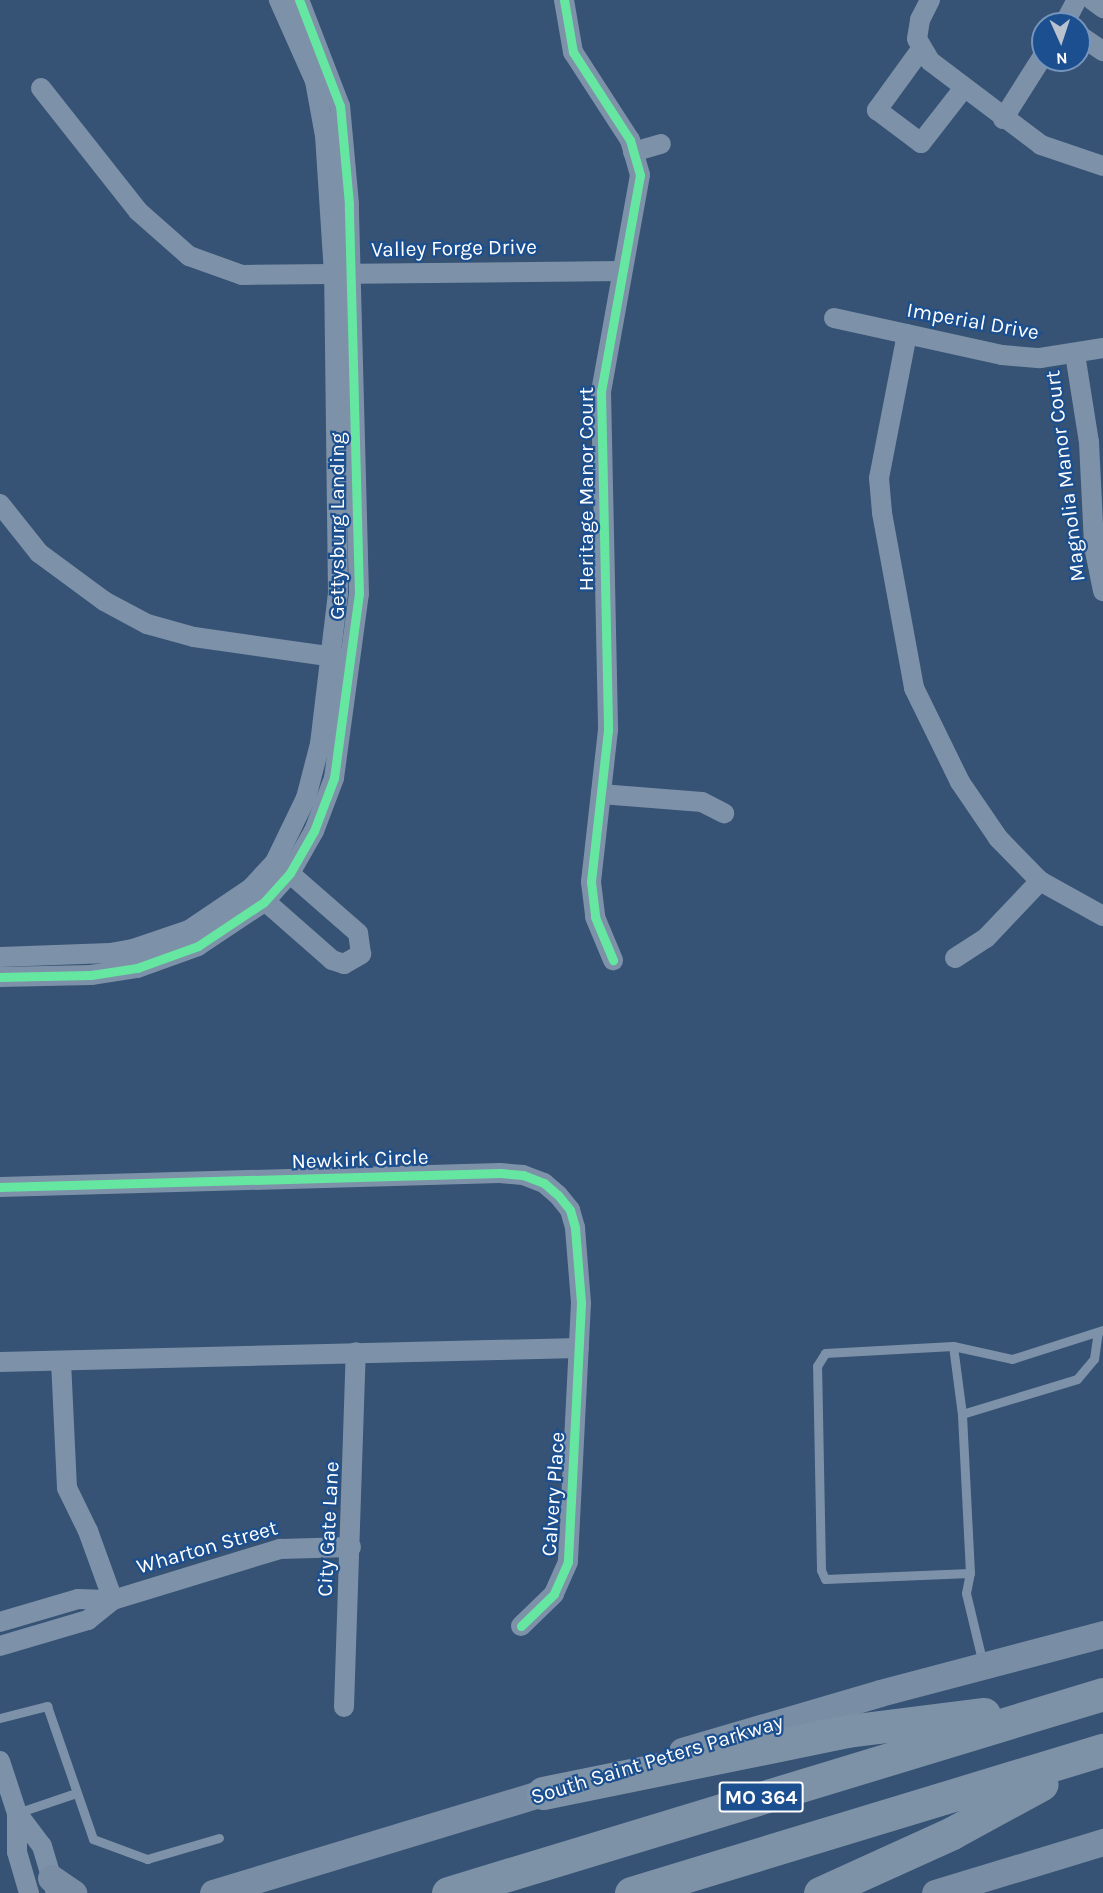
<!DOCTYPE html>
<html>
<head>
<meta charset="utf-8">
<style>
	body { margin:0 }
	#map { position:relative; width:1103px; height:1893px; overflow:hidden; background:#365274; font-family:Karla,sans-serif }
	div>[style] { position:absolute }
	.service>* { height:9px; margin:-4.5px; padding:0 4.5px; transform-origin:4.5px; border-radius:4.5px; background:#7d92a8 }
	.minor>* { height:20px; margin:-10px; padding:0 10px; transform-origin:10px; border-radius:10px; background:#7d92a8 }
	.secondary>* { height:27px; margin:-13.5px; padding:0 13.5px; transform-origin:13.5px; border-radius:13.5px; background:#798da4 }
	.motorway>* { height:33px; margin:-16.5px; padding:0 16.5px; transform-origin:16.5px; border-radius:16.5px; background:#7e92a7 }
	.cycleway>* { height:9px; margin:-4.5px; padding:0 4.5px; transform-origin:4.5px; border-radius:4.5px; background:#66e7a1 }
	span { translate:-50% -50%; white-space:nowrap; text-align:center; line-height:1.15; -webkit-text-stroke:4.5px #1b4f8f; paint-order:stroke }
	.shield-label span { padding:2px 4px; background:#1b4f8f; border:2px solid; border-radius:4px; -webkit-text-stroke-width:0 }
	.shield-label { font-size:20px; color:#fff; font-weight:700 }
	.street-label { font-size:21px; color:#fff }
	.north { position:absolute; left:1031px; top:12px; width:60px; height:60px; box-sizing:border-box; background:#1b4f8f; border:2px solid #7695bc; border-radius:50%; rotate:177deg; font-size:16px; font-weight:700; line-height:24px; text-align:center; color:#fff }
	.north::after { content:''; display:block; margin:auto; width:21px; height:27px; background:#b9c2ce; clip-path:polygon(50% 0,100% 100%,50% 72%,0 100%) }
</style>
</head>
<body>
<div id="map">
	<div class="service">
		<div style="left:953px;top:1346px;width:69px;rotate:82.5deg"></div>
		<div style="left:970px;top:1573px;width:145px;rotate:177.6deg"></div>
		<div style="left:825px;top:1579px;width:10px;rotate:-114deg"></div>
		<div style="left:821px;top:1570px;width:204px;rotate:-91.1deg"></div>
		<div style="left:817px;top:1366px;width:15px;rotate:-58deg"></div>
		<div style="left:825px;top:1353px;width:128px;rotate:-3.1deg"></div>
		<div style="left:953px;top:1346px;width:60px;rotate:12.4deg"></div>
		<div style="left:1012px;top:1359px;width:96px;rotate:-17.7deg"></div>
		<div style="left:983px;top:1664px;width:73px;rotate:-103.5deg"></div>
		<div style="left:966px;top:1593px;width:20px;rotate:-79deg"></div>
		<div style="left:970px;top:1573px;width:159px;rotate:-92.9deg"></div>
		<div style="left:962px;top:1414px;width:120px;rotate:-16.9deg"></div>
		<div style="left:1077px;top:1379px;width:26px;rotate:-50deg"></div>
		<div style="left:1094px;top:1359px;width:27px;rotate:-82deg"></div>
		<div style="left:0;top:1718px;width:49px;rotate:-14.3deg"></div>
		<div style="left:47px;top:1706px;width:141px;rotate:70.9deg"></div>
		<div style="left:93px;top:1839px;width:58px;rotate:20.3deg"></div>
		<div style="left:147px;top:1859px;width:75px;rotate:-16.3deg"></div>
		<div style="left:17px;top:1813px;width:62px;rotate:-18.7deg"></div>
	</div>
	<div class="minor">
		<div style="left:564px;top:0;width:53px;rotate:80.2deg"></div>
		<div style="left:573px;top:52px;width:105px;rotate:57.1deg"></div>
		<div style="left:630px;top:140px;width:36px;rotate:74deg"></div>
		<div style="left:640px;top:175px;width:219px;rotate:100.2deg"></div>
		<div style="left:601px;top:391px;width:339px;rotate:88.8deg"></div>
		<div style="left:608px;top:730px;width:153px;rotate:96.4deg"></div>
		<div style="left:591px;top:882px;width:35px;rotate:83deg"></div>
		<div style="left:595px;top:917px;width:47px;rotate:67.3deg"></div>
		<div style="left:930px;top:0;width:22px;rotate:117deg"></div>
		<div style="left:920px;top:20px;width:19px;rotate:99deg"></div>
		<div style="left:917px;top:39px;width:26px;rotate:59deg"></div>
		<div style="left:930px;top:61px;width:139px;rotate:37.1deg"></div>
		<div style="left:1041px;top:145px;width:65px;rotate:18.7deg"></div>
		<div style="left:1092px;top:0;width:14px;rotate:36deg"></div>
		<div style="left:1064px;top:24px;width:27px;rotate:-62deg"></div>
		<div style="left:1079px;top:35px;width:29px;rotate:34deg"></div>
		<div style="left:922px;top:48px;width:77px;rotate:126deg"></div>
		<div style="left:877px;top:110px;width:55px;rotate:36.9deg"></div>
		<div style="left:921px;top:143px;width:68px;rotate:-52.1deg"></div>
		<div style="left:41px;top:88px;width:157px;rotate:51.7deg"></div>
		<div style="left:138px;top:211px;width:68px;rotate:41.4deg"></div>
		<div style="left:189px;top:256px;width:56px;rotate:19.7deg"></div>
		<div style="left:242px;top:275px;width:380px;rotate:-0.6deg"></div>
		<div style="left:1003px;top:119px;width:75px;rotate:-57.6deg"></div>
		<div style="left:633px;top:152px;width:29px;rotate:-16deg"></div>
		<div style="left:834px;top:318px;width:172px;rotate:12.4deg"></div>
		<div style="left:1002px;top:355px;width:38px;rotate:5deg"></div>
		<div style="left:1040px;top:358px;width:64px;rotate:-9deg"></div>
		<div style="left:907px;top:334px;width:147px;rotate:101deg"></div>
		<div style="left:879px;top:478px;width:35px;rotate:85deg"></div>
		<div style="left:882px;top:513px;width:178px;rotate:79.6deg"></div>
		<div style="left:914px;top:688px;width:105px;rotate:63.9deg"></div>
		<div style="left:960px;top:782px;width:68px;rotate:55.8deg"></div>
		<div style="left:998px;top:838px;width:60px;rotate:45.7deg"></div>
		<div style="left:1040px;top:881px;width:72px;rotate:29.1deg"></div>
		<div style="left:1075px;top:354px;width:89px;rotate:81deg"></div>
		<div style="left:1089px;top:442px;width:104px;rotate:87.2deg"></div>
		<div style="left:1094px;top:546px;width:46px;rotate:78.7deg"></div>
		<div style="left:0;top:504px;width:63px;rotate:51.5deg"></div>
		<div style="left:39px;top:553px;width:81px;rotate:36.4deg"></div>
		<div style="left:104px;top:601px;width:49px;rotate:28.1deg"></div>
		<div style="left:147px;top:624px;width:49px;rotate:15.5deg"></div>
		<div style="left:194px;top:637px;width:149px;rotate:8.1deg"></div>
		<div style="left:601px;top:794px;width:101px;rotate:4.5deg"></div>
		<div style="left:702px;top:802px;width:25px;rotate:27deg"></div>
		<div style="left:257px;top:894px;width:100px;rotate:41.3deg"></div>
		<div style="left:332px;top:960px;width:13px;rotate:18deg"></div>
		<div style="left:344px;top:964px;width:20px;rotate:-30deg"></div>
		<div style="left:361px;top:954px;width:21px;rotate:-98deg"></div>
		<div style="left:358px;top:933px;width:103px;rotate:-138.9deg"></div>
		<div style="left:0;top:957px;width:110px;rotate:-2.1deg"></div>
		<div style="left:110px;top:953px;width:23px;rotate:-10deg"></div>
		<div style="left:133px;top:949px;width:59px;rotate:-18.7deg"></div>
		<div style="left:189px;top:930px;width:75px;rotate:-34.1deg"></div>
		<div style="left:251px;top:888px;width:35px;rotate:-47deg"></div>
		<div style="left:275px;top:862px;width:71px;rotate:-64.2deg"></div>
		<div style="left:306px;top:798px;width:56px;rotate:-75.5deg"></div>
		<div style="left:320px;top:744px;width:152px;rotate:-83.2deg"></div>
		<div style="left:338px;top:593px;width:319px;rotate:-90.7deg"></div>
		<div style="left:334px;top:274px;width:138px;rotate:-93.7deg"></div>
		<div style="left:325px;top:136px;width:56px;rotate:-100.3deg"></div>
		<div style="left:315px;top:81px;width:89px;rotate:-114deg"></div>
		<div style="left:955px;top:958px;width:37px;rotate:-33deg"></div>
		<div style="left:986px;top:938px;width:79px;rotate:-46.5deg"></div>
		<div style="left:0;top:977px;width:91px;rotate:-1.3deg"></div>
		<div style="left:91px;top:975px;width:47px;rotate:-8.7deg"></div>
		<div style="left:137px;top:968px;width:65px;rotate:-19.8deg"></div>
		<div style="left:198px;top:946px;width:79px;rotate:-33.7deg"></div>
		<div style="left:264px;top:902px;width:39px;rotate:-48deg"></div>
		<div style="left:290px;top:873px;width:48px;rotate:-60.3deg"></div>
		<div style="left:314px;top:831px;width:57px;rotate:-69.3deg"></div>
		<div style="left:334px;top:778px;width:186px;rotate:-82.3deg"></div>
		<div style="left:359px;top:594px;width:390px;rotate:-91.5deg"></div>
		<div style="left:349px;top:204px;width:98px;rotate:-95.2deg"></div>
		<div style="left:340px;top:106px;width:114px;rotate:-111.1deg"></div>
		<div style="left:0;top:1187px;width:500px;rotate:-1.6deg"></div>
		<div style="left:500px;top:1173px;width:23px;rotate:5deg"></div>
		<div style="left:523px;top:1175px;width:22px;rotate:21deg"></div>
		<div style="left:544px;top:1183px;width:18px;rotate:41deg"></div>
		<div style="left:558px;top:1195px;width:19px;rotate:51deg"></div>
		<div style="left:570px;top:1210px;width:19px;rotate:74deg"></div>
		<div style="left:575px;top:1228px;width:75px;rotate:85.4deg"></div>
		<div style="left:581px;top:1303px;width:259px;rotate:92.9deg"></div>
		<div style="left:568px;top:1562px;width:35px;rotate:114deg"></div>
		<div style="left:554px;top:1594px;width:46px;rotate:135.9deg"></div>
		<div style="left:61px;top:1361px;width:127px;rotate:87.3deg"></div>
		<div style="left:67px;top:1488px;width:48px;rotate:64deg"></div>
		<div style="left:88px;top:1531px;width:73px;rotate:70.1deg"></div>
		<div style="left:0;top:1362px;width:579px;rotate:-1.39deg"></div>
		<div style="left:0;top:1622px;width:81px;rotate:-16.4deg"></div>
		<div style="left:78px;top:1599px;width:35px;rotate:2deg"></div>
		<div style="left:113px;top:1600px;width:175px;rotate:-17deg"></div>
		<div style="left:280px;top:1549px;width:71px;rotate:-1.6deg"></div>
		<div style="left:0;top:1646px;width:92px;rotate:-16.5deg"></div>
		<div style="left:88px;top:1620px;width:32px;rotate:-39deg"></div>
		<div style="left:344px;top:1707px;width:355px;rotate:-88.1deg"></div>
		<div style="left:0;top:1761px;width:55px;rotate:71.9deg"></div>
		<div style="left:17px;top:1813px;width:39px;rotate:90deg"></div>
		<div style="left:17px;top:1852px;width:43px;rotate:73.7deg"></div>
		<div style="left:17px;top:1813px;width:41px;rotate:52.9deg"></div>
		<div style="left:42px;top:1846px;width:46px;rotate:73.5deg"></div>
	</div>
	<div class="secondary">
		<div style="left:682px;top:1751px;width:206px;rotate:-16.3deg"></div>
		<div style="left:880px;top:1693px;width:231px;rotate:-14.8deg"></div>
		<div style="left:51px;top:1878px;width:27px;rotate:34deg"></div>
		<div style="left:213px;top:1893px;width:365px;rotate:-16.9deg"></div>
		<div style="left:935px;top:1893px;width:176px;rotate:-16.9deg"></div>
	</div>
	<div class="motorway">
		<div style="left:543px;top:1793px;width:310px;rotate:-11.5deg"></div>
		<div style="left:847px;top:1731px;width:138px;rotate:-7.1deg"></div>
		<div style="left:448px;top:1893px;width:685px;rotate:-16.9deg"></div>
		<div style="left:631px;top:1893px;width:493px;rotate:-16.9deg"></div>
		<div style="left:820px;top:1893px;width:145px;rotate:-24.4deg"></div>
		<div style="left:952px;top:1833px;width:102px;rotate:-28.6deg"></div>
	</div>
	<div class="cycleway">
		<div style="left:564px;top:0;width:53px;rotate:80.2deg"></div>
		<div style="left:573px;top:52px;width:105px;rotate:57.1deg"></div>
		<div style="left:630px;top:140px;width:36px;rotate:74deg"></div>
		<div style="left:640px;top:175px;width:219px;rotate:100.2deg"></div>
		<div style="left:601px;top:391px;width:339px;rotate:88.8deg"></div>
		<div style="left:608px;top:730px;width:153px;rotate:96.4deg"></div>
		<div style="left:591px;top:882px;width:35px;rotate:83deg"></div>
		<div style="left:595px;top:917px;width:47px;rotate:67.3deg"></div>
		<div style="left:0;top:977px;width:91px;rotate:-1.3deg"></div>
		<div style="left:91px;top:975px;width:47px;rotate:-8.7deg"></div>
		<div style="left:137px;top:968px;width:65px;rotate:-19.8deg"></div>
		<div style="left:198px;top:946px;width:79px;rotate:-33.7deg"></div>
		<div style="left:264px;top:902px;width:39px;rotate:-48deg"></div>
		<div style="left:290px;top:873px;width:48px;rotate:-60.3deg"></div>
		<div style="left:314px;top:831px;width:57px;rotate:-69.3deg"></div>
		<div style="left:334px;top:778px;width:186px;rotate:-82.3deg"></div>
		<div style="left:359px;top:594px;width:390px;rotate:-91.5deg"></div>
		<div style="left:349px;top:204px;width:98px;rotate:-95.2deg"></div>
		<div style="left:340px;top:106px;width:114px;rotate:-111.1deg"></div>
		<div style="left:0;top:1187px;width:500px;rotate:-1.6deg"></div>
		<div style="left:500px;top:1173px;width:23px;rotate:5deg"></div>
		<div style="left:523px;top:1175px;width:22px;rotate:21deg"></div>
		<div style="left:544px;top:1183px;width:18px;rotate:41deg"></div>
		<div style="left:558px;top:1195px;width:19px;rotate:51deg"></div>
		<div style="left:570px;top:1210px;width:19px;rotate:74deg"></div>
		<div style="left:575px;top:1228px;width:75px;rotate:85.4deg"></div>
		<div style="left:581px;top:1303px;width:259px;rotate:92.9deg"></div>
		<div style="left:568px;top:1562px;width:35px;rotate:114deg"></div>
		<div style="left:554px;top:1594px;width:46px;rotate:135.9deg"></div>
	</div>
	<div class="shield-label">
		<span style="left:761px;top:1797px">MO 364</span>
	</div>
	<div class="street-label">
		<span style="left:454px;top:248px;rotate:-1deg">Valley Forge Drive</span>
		<span style="left:973px;top:321px;rotate:10deg">Imperial Drive</span>
		<span style="left:1065px;top:476px;rotate:-97deg">Magnolia Manor Court</span>
		<span style="left:586px;top:489px;rotate:-90deg">Heritage Manor Court</span>
		<span style="left:337px;top:526px;rotate:-90deg">Gettysburg Landing</span>
		<span style="left:360px;top:1159px;rotate:-2deg">Newkirk Circle</span>
		<span style="left:553px;top:1494px;rotate:-86deg">Calvery Place</span>
		<span style="left:328px;top:1529px;rotate:-87deg">City Gate Lane</span>
		<span style="left:207px;top:1547px;rotate:-16deg">Wharton Street</span>
		<span style="left:657px;top:1759px;rotate:-17deg">South Saint Peters Parkway</span>
	</div>
	<div class="north">N</div>
</div>
</body>
</html>
